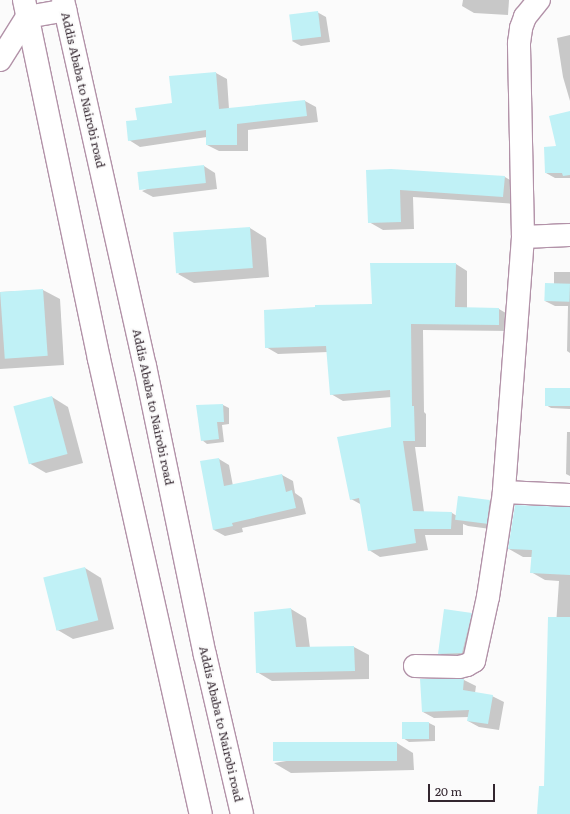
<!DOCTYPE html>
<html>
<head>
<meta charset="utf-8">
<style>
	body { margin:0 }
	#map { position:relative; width:570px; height:814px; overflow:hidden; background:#fbfbfb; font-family:Literata,serif }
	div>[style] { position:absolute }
	.shadow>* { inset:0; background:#0003 }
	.building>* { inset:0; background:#c0f1f6; transform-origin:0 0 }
	.roads { filter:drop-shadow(1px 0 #b292a8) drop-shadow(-1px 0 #b292a8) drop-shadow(0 1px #b292a8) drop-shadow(0 -1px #b292a8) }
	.street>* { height:22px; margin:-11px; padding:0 11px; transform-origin:11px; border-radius:11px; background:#fff }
	.highway>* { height:22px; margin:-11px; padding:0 11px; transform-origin:11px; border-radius:11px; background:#fff }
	span { translate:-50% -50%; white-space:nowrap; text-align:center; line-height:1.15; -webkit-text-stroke:4px #fbfbfb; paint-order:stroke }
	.street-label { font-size:12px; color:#33262f }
	.scale { position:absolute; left:428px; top:784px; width:67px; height:18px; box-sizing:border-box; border:2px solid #33262f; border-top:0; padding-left:5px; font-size:12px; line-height:14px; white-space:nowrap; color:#33262f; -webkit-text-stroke:3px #fbfbfb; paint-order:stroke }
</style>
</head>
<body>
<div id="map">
	<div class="shadow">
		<div style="clip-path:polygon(463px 0,509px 0,508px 15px,474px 13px,462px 6px)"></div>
		<div style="clip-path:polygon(317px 12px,326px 17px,330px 42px,301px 46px,292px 41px)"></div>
		<div style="clip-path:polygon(570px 35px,570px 101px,563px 77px,557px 38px)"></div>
		<div style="clip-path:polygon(216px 73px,227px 79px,229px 109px,305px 101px,316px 107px,318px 122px,248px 130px,248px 151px,219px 151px,207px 145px,207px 137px,140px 147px,129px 140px,138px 121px,173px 104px)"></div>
		<div style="clip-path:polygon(570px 112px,570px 178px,555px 178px,546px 173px)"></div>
		<div style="clip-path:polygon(204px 166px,215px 173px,217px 189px,153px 197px,142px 191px)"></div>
		<div style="clip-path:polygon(367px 171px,505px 177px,518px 185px,517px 204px,413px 197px,414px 229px,383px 230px,369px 222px)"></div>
		<div style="clip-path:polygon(250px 228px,266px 238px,269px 277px,194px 283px,178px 274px)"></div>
		<div style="clip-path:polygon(456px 264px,467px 271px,467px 308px,499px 309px,511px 316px,511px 331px,423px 330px,424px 412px,426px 414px,426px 447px,415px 447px,424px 512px,452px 513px,457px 516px,490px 501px,501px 508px,498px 530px,468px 526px,463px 524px,463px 535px,425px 535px,428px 550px,380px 557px,369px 550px,362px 505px,351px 499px,392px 428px,392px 397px,343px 401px,331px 394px,328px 352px,278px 354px,266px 347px,373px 305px)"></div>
		<div style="clip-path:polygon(554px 272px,570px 272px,570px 353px,567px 351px,568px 306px,555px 306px,545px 301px,554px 284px)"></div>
		<div style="clip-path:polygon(43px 290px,60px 299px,64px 365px,0 369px,0 292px)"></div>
		<div style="clip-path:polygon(570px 389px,570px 409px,551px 408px,546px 405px)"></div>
		<div style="clip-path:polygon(52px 397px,68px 407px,83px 463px,46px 473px,29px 463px)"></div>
		<div style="clip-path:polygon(223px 405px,229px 408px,229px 424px,222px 425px,224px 442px,207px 444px,202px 440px)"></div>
		<div style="clip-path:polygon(567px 432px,570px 432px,570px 476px,566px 474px)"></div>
		<div style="clip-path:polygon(219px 459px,229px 465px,233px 486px,282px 475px,293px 481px,295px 493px,302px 498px,306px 514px,242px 528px,243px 532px,225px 536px,214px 530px)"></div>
		<div style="clip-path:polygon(570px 508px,570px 814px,538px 814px,545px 787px,559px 581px,545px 580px,531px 572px,532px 557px,523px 557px,509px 549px)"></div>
		<div style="clip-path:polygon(85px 568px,101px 578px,114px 629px,73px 639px,56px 629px)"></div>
		<div style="clip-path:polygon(291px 609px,306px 618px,310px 648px,354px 647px,369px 655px,369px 679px,272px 681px,257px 672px)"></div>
		<div style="clip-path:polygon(471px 614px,483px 621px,474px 659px,450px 660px,439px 653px)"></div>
		<div style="clip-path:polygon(421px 680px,464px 680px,476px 686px,475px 693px,492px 696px,504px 702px,499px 730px,479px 727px,468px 721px,469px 717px,434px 718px,423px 712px)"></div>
		<div style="clip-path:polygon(403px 723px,429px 723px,435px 726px,435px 741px,409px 742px,403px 738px)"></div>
		<div style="clip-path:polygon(397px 743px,413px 753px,414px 770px,291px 773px,274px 763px)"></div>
	</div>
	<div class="building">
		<div style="left:318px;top:11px;width:26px;height:29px;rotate:83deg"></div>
		<div style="clip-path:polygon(216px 72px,219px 109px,305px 100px,307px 116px,237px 124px,237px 145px,206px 145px,206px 130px,128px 141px,126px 121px,137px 120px,135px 108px,172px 103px,169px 76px)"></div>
		<div style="clip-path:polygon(570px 111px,570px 175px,563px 176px,562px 173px,545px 173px,544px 147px,556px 146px,549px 116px)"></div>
		<div style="left:204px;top:165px;width:18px;height:67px;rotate:84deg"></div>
		<div style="clip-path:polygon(391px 169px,505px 176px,503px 197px,400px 190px,401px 222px,368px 223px,366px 170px)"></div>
		<div style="left:250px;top:227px;width:41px;height:77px;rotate:86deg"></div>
		<div style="clip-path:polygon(370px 263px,456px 263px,455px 307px,499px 308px,499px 325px,411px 324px,412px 406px,414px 406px,415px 441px,403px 441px,413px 511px,452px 512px,451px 529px,414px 529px,416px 543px,368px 551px,359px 498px,350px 500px,337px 437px,391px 427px,390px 390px,330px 395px,326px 346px,265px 348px,264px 310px,315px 307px,315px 305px,372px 304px)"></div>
		<div style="left:545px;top:283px;width:25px;height:18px;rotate:2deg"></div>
		<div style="left:43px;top:289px;width:67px;height:43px;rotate:86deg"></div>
		<div style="left:545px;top:388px;width:25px;height:18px"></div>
		<div style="left:52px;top:396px;width:60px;height:40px;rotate:75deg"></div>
		<div style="clip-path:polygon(223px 404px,224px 422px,217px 422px,219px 439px,201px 441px,196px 405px)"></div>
		<div style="clip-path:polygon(219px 458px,224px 486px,282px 474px,286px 492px,292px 490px,296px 508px,232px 523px,233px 526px,213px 530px,200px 461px)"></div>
		<div style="left:458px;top:496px;width:32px;height:24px;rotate:7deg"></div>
		<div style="clip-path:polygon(515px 505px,570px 507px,570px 575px,530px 573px,532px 550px,508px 549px)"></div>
		<div style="left:85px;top:567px;width:55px;height:43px;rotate:76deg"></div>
		<div style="clip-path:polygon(291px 608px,296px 647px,354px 646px,355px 671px,256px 673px,254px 612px)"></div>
		<div style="clip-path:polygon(444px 609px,472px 613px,462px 653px,438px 654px)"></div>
		<div style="clip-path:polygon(548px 617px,570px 617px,570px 814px,537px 814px,539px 786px,544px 786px)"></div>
		<div style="clip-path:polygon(420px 679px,464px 679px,463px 690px,493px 695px,488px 724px,467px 721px,469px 710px,422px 712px)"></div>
		<div style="left:402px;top:722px;width:27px;height:17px"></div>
		<div style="left:397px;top:742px;width:19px;height:124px;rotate:90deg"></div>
	</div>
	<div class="roads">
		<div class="street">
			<div style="left:0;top:60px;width:51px;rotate:-57.9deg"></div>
			<div style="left:27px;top:17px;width:39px;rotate:-10deg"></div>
			<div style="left:570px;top:235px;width:47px;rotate:177.6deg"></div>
			<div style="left:523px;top:237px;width:256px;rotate:94.3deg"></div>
			<div style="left:504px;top:492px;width:66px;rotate:2.6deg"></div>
			<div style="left:523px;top:237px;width:194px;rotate:-91.2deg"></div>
			<div style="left:519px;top:43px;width:15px;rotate:-82deg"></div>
			<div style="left:521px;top:28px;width:12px;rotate:-70deg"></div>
			<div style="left:525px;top:17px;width:22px;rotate:-51deg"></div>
			<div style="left:415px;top:666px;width:44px;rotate:1.3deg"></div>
			<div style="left:459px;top:667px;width:8px;rotate:-14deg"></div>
			<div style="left:467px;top:665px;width:8px;rotate:-30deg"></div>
			<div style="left:474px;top:661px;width:66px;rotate:-77.7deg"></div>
			<div style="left:488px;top:597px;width:106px;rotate:-81.3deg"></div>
		</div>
		<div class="highway">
			<div style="left:24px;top:0;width:367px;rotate:78.2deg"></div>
			<div style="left:99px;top:359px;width:466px;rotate:77.4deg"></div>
			<div style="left:63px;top:0;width:375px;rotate:77.4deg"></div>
			<div style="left:145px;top:366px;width:295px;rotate:78.3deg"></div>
			<div style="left:205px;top:655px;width:163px;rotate:76.9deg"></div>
		</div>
	</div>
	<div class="street-label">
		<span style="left:83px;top:90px;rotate:77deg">Addis Ababa to Nairobi road</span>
		<span style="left:153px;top:407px;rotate:78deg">Addis Ababa to Nairobi road</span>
		<span style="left:221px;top:724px;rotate:77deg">Addis Ababa to Nairobi road</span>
	</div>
	<div class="scale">20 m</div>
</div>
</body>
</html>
